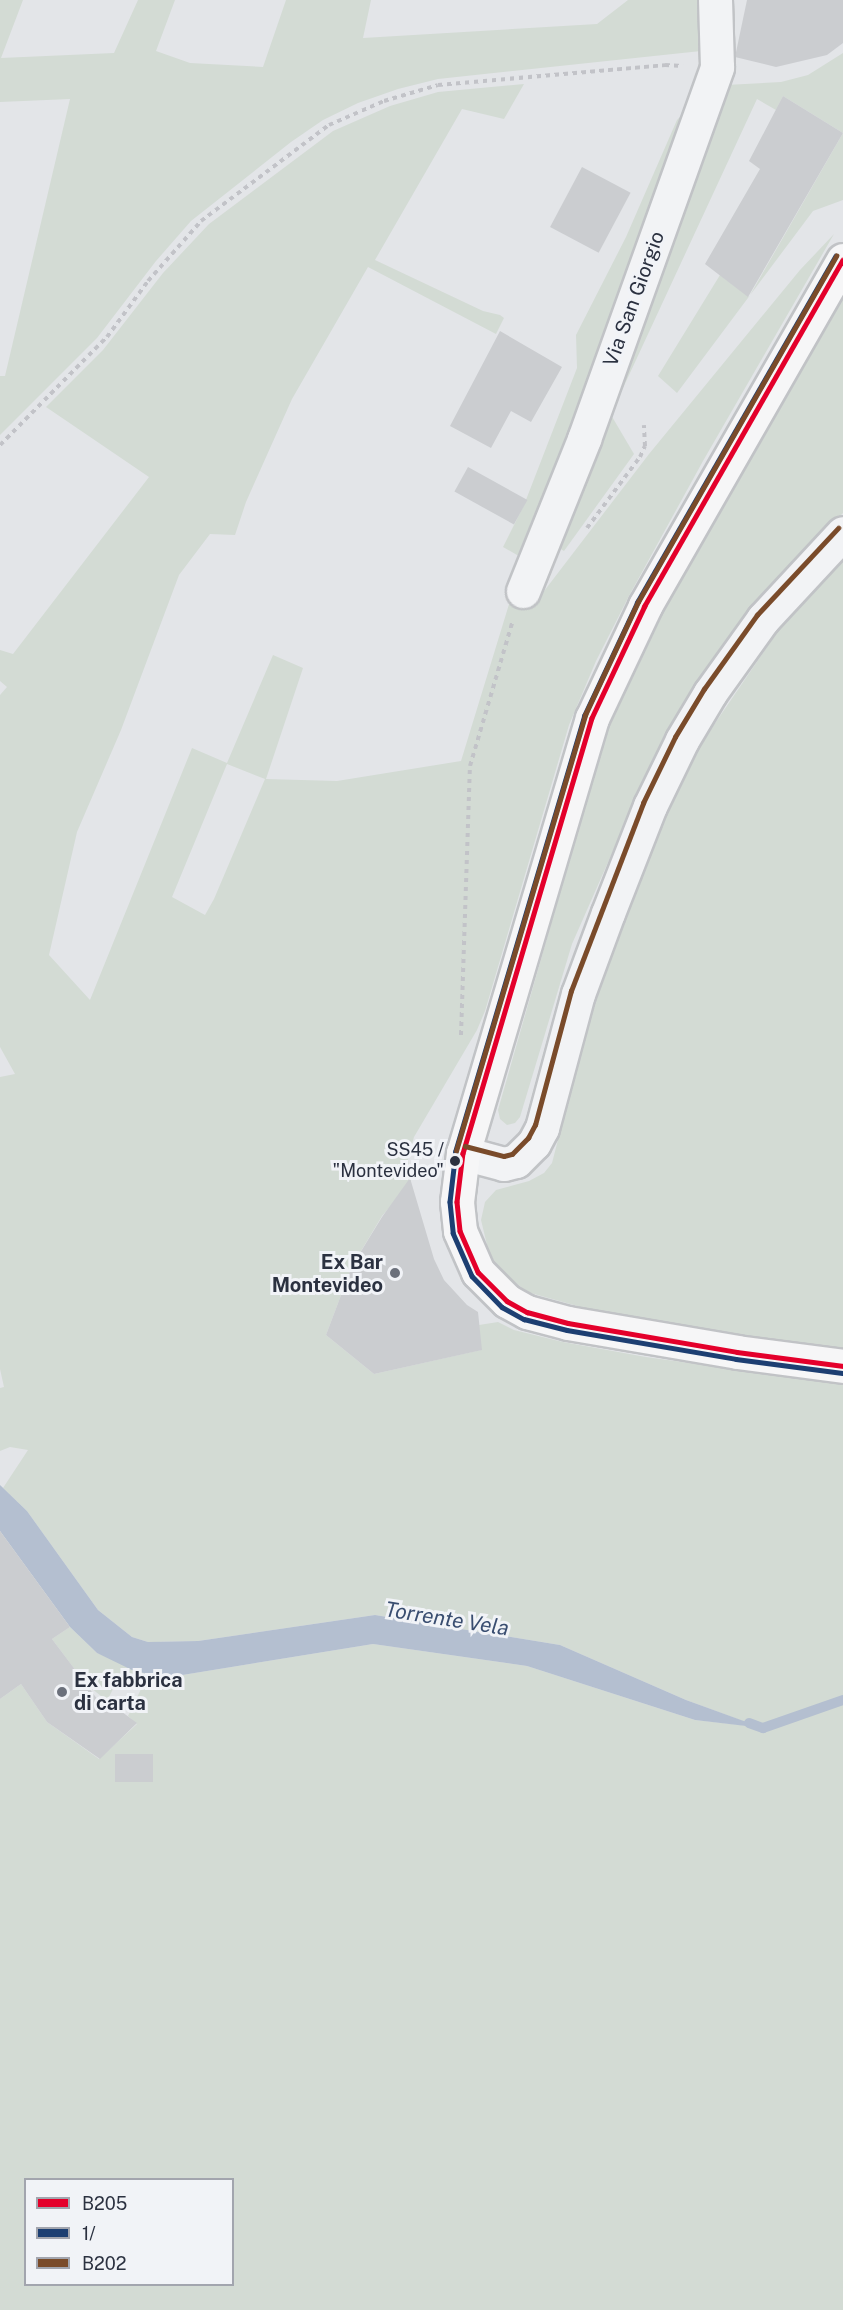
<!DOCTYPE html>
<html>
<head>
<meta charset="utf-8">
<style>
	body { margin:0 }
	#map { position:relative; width:843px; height:2310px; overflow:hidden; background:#e3e5e8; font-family:"Public Sans",sans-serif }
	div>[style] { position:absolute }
	.green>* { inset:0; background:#d3dbd4 }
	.water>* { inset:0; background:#b4bfd0 }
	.stream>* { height:10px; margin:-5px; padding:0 5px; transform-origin:5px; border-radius:5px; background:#b4bfd0 }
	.building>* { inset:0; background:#cbcdd0; transform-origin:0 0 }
	.path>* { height:4px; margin-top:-2px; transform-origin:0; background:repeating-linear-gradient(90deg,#c2c3c8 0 4.5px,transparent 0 9px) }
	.roads { filter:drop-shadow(2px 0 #c1c3c6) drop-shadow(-2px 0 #c1c3c6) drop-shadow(0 2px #c1c3c6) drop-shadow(0 -2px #c1c3c6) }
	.minor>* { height:33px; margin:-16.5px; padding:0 16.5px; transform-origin:16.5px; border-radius:16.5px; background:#f2f3f5 }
	.tertiary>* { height:33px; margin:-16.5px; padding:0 16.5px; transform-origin:16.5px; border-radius:16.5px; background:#f2f3f5 }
	.primary>* { height:33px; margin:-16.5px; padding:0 16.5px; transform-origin:16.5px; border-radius:16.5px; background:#f6f6f7 }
	.bus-1>* { height:4.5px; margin:-2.25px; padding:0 2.25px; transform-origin:2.25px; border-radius:2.25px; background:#e4002b }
	.bus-2>* { height:4.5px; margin:-2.25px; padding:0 2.25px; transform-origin:2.25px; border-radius:2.25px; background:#1d3f72 }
	.bus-3>* { height:4.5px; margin:-2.25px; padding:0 2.25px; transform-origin:2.25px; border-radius:2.25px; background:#7a4b2a }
	.dots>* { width:16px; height:16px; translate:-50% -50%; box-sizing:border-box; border:3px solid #f1f3f7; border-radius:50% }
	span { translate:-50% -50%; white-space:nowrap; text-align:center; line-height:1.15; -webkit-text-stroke:6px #f1f3f7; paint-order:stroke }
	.bus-label { font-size:18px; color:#2b3140 }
	.right { translate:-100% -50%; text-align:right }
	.street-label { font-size:20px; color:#2b3140 }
	.poi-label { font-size:20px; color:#2b3140; font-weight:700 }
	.left { translate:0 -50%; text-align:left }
	.water-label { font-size:21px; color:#394d70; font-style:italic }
	.legend { position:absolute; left:24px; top:2178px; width:210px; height:108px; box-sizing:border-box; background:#f1f3f7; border:2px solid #a2a5ae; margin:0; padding:8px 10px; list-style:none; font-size:18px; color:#2b3140 }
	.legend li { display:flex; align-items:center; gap:12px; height:30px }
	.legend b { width:30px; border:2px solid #a2a5ae }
</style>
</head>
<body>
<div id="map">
	<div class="green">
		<div style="clip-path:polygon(0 0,23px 0,1px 58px,114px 53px,138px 0,175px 0,156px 51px,190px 63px,263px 67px,286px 0,371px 0,363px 38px,597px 24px,628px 0,702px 0,701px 51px,438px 79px,398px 89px,358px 103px,323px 120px,291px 142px,191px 221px,156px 261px,97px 338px,0 435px,0 376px,5px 376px,70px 99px,0 102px)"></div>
		<div style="clip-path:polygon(843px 53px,843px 200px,813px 211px,677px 393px,658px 376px,720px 275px,749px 297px,843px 133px,783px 96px,776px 110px,757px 99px,617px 401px,612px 386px,726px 85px,781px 82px,808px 75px)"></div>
		<div style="clip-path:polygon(evenodd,524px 84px,504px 119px,462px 109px,375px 260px,483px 311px,500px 315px,504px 318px,496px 334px,368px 267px,292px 399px,246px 502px,235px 535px,210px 534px,179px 575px,121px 730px,77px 832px,49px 955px,90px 1000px,192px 748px,227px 763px,273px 655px,303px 668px,266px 779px,337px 781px,461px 761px,514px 588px,538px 599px,649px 454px,800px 270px,834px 234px,703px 461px,630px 594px,596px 661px,569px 725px,485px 1011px,477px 1030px,414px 1137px,408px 1159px,411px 1182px,382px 1216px,352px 1266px,326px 1335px,374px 1374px,481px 1350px,479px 1325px,498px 1322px,514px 1330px,563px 1342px,646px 1357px,791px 1377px,843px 1380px,843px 2310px,0 2310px,0 1699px,21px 1684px,47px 1722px,99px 1759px,137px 1724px,128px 1716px,142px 1687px,120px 1675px,107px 1701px,85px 1683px,52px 1639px,70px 1627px,97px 1653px,164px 1678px,373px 1644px,527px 1666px,695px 1720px,759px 1727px,686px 1700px,560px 1645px,375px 1615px,198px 1641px,148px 1642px,132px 1637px,98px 1610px,27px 1511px,3px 1488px,28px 1450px,10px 1447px,0 1451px,0 1388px,4px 1387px,0 1369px,0 1077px,15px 1074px,0 1047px,0 695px,7px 687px,0 681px,0 650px,13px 654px,149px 477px,46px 407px,103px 350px,163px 273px,209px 224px,333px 131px,390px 106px,438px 92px,524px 84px,227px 764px,265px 779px,214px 899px,205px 915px,172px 897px,227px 764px,524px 84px,26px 2180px,232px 2180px,232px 2284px,26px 2284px,26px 2180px)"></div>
		<div style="clip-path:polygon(696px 100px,524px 559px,503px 547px,524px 505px,577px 368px,576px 335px,626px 237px,677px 120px)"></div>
		<div style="clip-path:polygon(843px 299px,843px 513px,750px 611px,723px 646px,687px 699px,657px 751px,572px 944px,520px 1117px,515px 1123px,507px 1125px,500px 1119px,498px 1110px,611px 714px,652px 632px)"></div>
		<div style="clip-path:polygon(611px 415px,634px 454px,564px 551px,551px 543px)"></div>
		<div style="clip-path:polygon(843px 560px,843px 1352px,613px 1316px,527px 1292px,498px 1268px,488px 1249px,481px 1220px,485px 1202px,496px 1190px,529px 1181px,544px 1173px,552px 1163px,589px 1020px,620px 923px,666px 811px,692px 757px,780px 628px)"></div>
	</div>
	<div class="water">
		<div style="clip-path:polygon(0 1485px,27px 1511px,98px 1610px,132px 1637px,148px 1642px,198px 1641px,375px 1615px,560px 1645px,686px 1700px,763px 1728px,695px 1720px,527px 1666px,373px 1644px,164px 1678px,132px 1670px,97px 1653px,70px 1627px,0 1531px)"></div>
	</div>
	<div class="stream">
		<div style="left:749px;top:1723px;width:15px;rotate:20deg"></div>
		<div style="left:763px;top:1728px;width:85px;rotate:-19.3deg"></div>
	</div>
	<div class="building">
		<div style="clip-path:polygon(747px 0,843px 0,843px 43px,827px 55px,776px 67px,735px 57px)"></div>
		<div style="clip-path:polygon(783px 96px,843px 133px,748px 297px,705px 264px,760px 169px,749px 161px)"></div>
		<div style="left:582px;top:167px;width:55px;height:68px;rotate:28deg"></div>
		<div style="clip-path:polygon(500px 331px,562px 367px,531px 422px,511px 411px,491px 448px,450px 426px)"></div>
		<div style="left:468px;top:467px;width:68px;height:28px;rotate:29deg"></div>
		<div style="clip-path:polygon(410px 1178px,434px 1259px,444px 1280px,467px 1305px,478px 1312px,482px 1350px,374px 1374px,326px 1335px,352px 1266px,382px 1217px)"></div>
		<div style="clip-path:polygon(0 1531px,70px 1627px,52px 1639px,104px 1708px,107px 1701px,137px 1723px,100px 1759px,47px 1722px,21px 1684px,0 1699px)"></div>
		<div style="left:115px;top:1754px;width:38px;height:28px"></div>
	</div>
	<div class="path">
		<div style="left:0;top:445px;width:152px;rotate:-45.3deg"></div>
		<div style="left:107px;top:337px;width:69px;rotate:-53.8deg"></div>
		<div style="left:148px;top:281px;width:80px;rotate:-48.5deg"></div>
		<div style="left:201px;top:221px;width:160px;rotate:-36.9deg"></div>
		<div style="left:329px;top:125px;width:60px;rotate:-23.6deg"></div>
		<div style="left:384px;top:101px;width:56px;rotate:-16.5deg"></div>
		<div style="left:438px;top:85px;width:228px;rotate:-5deg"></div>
		<div style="left:665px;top:65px;width:18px;rotate:3deg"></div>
		<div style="left:587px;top:528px;width:89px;rotate:-53.3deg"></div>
		<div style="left:640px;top:457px;width:12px;rotate:-66deg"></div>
		<div style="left:645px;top:446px;width:21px;rotate:-93deg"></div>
		<div style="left:461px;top:1035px;width:269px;rotate:-88.1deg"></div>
		<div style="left:470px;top:766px;width:149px;rotate:-73.6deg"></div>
	</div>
	<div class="roads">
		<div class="minor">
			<div style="left:523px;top:591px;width:164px;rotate:-68.1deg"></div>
			<div style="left:584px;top:439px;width:395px;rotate:-70.3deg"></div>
			<div style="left:717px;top:67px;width:67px;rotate:-91.7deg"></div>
		</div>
		<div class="tertiary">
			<div style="left:463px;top:1153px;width:42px;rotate:15deg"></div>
			<div style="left:504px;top:1164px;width:12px;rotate:-14deg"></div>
			<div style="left:516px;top:1161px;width:25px;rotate:-45deg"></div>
			<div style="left:534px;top:1143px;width:17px;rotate:-62deg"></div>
			<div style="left:542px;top:1128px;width:139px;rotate:-75deg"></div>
			<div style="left:578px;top:994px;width:86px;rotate:-69.7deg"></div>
			<div style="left:608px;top:913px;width:115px;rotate:-68.6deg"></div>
			<div style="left:650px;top:806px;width:73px;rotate:-64.1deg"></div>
			<div style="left:682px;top:740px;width:55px;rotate:-59.2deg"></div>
			<div style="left:710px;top:693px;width:91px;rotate:-54.4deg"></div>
			<div style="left:763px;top:619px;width:117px;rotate:-47.1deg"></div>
		</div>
		<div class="primary">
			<div style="left:843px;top:260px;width:399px;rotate:119.8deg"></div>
			<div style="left:645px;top:606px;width:124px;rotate:115.3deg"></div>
			<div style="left:592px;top:718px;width:454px;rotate:106.5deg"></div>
			<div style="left:463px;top:1153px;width:49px;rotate:97deg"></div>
			<div style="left:457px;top:1202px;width:29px;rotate:84deg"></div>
			<div style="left:460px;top:1231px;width:45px;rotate:66.3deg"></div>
			<div style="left:478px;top:1272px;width:41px;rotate:45deg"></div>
			<div style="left:507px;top:1301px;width:23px;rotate:29deg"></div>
			<div style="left:527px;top:1312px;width:42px;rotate:15deg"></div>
			<div style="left:568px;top:1323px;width:171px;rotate:9.7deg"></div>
			<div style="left:737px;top:1352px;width:107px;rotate:7.5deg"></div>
		</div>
	</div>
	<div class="bus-1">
		<div style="left:843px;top:260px;width:399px;rotate:119.8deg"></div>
		<div style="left:645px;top:606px;width:124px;rotate:115.3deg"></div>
		<div style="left:592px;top:718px;width:454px;rotate:106.5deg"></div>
		<div style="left:463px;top:1153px;width:49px;rotate:97deg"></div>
		<div style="left:457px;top:1202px;width:29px;rotate:84deg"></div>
		<div style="left:460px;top:1231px;width:45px;rotate:66.3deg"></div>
		<div style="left:478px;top:1272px;width:41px;rotate:45deg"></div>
		<div style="left:507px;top:1301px;width:23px;rotate:29deg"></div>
		<div style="left:527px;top:1312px;width:42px;rotate:15deg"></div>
		<div style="left:568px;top:1323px;width:171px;rotate:9.7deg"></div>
		<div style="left:737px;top:1352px;width:107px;rotate:7.5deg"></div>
	</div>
	<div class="bus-2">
		<div style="left:836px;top:256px;width:399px;rotate:119.8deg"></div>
		<div style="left:638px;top:602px;width:125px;rotate:115.1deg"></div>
		<div style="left:585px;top:715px;width:455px;rotate:106.5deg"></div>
		<div style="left:456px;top:1151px;width:51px;rotate:96.7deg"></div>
		<div style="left:450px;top:1202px;width:31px;rotate:84deg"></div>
		<div style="left:453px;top:1233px;width:47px;rotate:66.2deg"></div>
		<div style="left:472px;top:1276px;width:43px;rotate:45.9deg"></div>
		<div style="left:502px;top:1307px;width:25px;rotate:29deg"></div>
		<div style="left:524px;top:1319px;width:44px;rotate:14.3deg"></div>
		<div style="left:567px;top:1330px;width:171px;rotate:9.7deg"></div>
		<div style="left:736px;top:1359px;width:107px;rotate:7.5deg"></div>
	</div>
	<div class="bus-3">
		<div style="left:465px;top:1146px;width:40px;rotate:14.4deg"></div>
		<div style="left:504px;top:1156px;width:8px;rotate:-14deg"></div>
		<div style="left:512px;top:1154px;width:23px;rotate:-45deg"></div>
		<div style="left:528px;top:1138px;width:15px;rotate:-62deg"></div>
		<div style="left:535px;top:1125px;width:139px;rotate:-75deg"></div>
		<div style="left:571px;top:991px;width:201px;rotate:-69deg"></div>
		<div style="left:643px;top:803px;width:73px;rotate:-64.1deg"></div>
		<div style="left:675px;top:737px;width:56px;rotate:-58.9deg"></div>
		<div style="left:704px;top:689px;width:91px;rotate:-54.4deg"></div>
		<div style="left:757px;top:615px;width:119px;rotate:-47deg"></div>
		<div style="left:456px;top:1151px;width:455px;rotate:-73.5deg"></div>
		<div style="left:585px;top:715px;width:125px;rotate:-64.9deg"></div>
		<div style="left:638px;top:602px;width:399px;rotate:-60.2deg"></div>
	</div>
	<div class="dots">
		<div style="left:455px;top:1161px;background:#2b3140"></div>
		<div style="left:395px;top:1273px;background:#6b707b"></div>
		<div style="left:62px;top:1692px;background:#6b707b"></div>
	</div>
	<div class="bus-label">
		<span class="right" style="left:444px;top:1161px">SS45 /<br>"Montevideo"</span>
	</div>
	<div class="street-label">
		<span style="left:634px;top:299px;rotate:-70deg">Via San Giorgio</span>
	</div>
	<div class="poi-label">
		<span class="right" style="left:383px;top:1274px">Ex Bar<br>Montevideo</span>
		<span class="left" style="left:74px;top:1692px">Ex fabbrica<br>di carta</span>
	</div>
	<div class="water-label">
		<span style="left:447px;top:1619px;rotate:9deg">Torrente Vela</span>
	</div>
	<ul class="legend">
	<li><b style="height:8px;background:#e4002b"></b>B205</li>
	<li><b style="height:8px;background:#1d3f72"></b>1/</li>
	<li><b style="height:8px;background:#7a4b2a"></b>B202</li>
	</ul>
</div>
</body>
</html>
